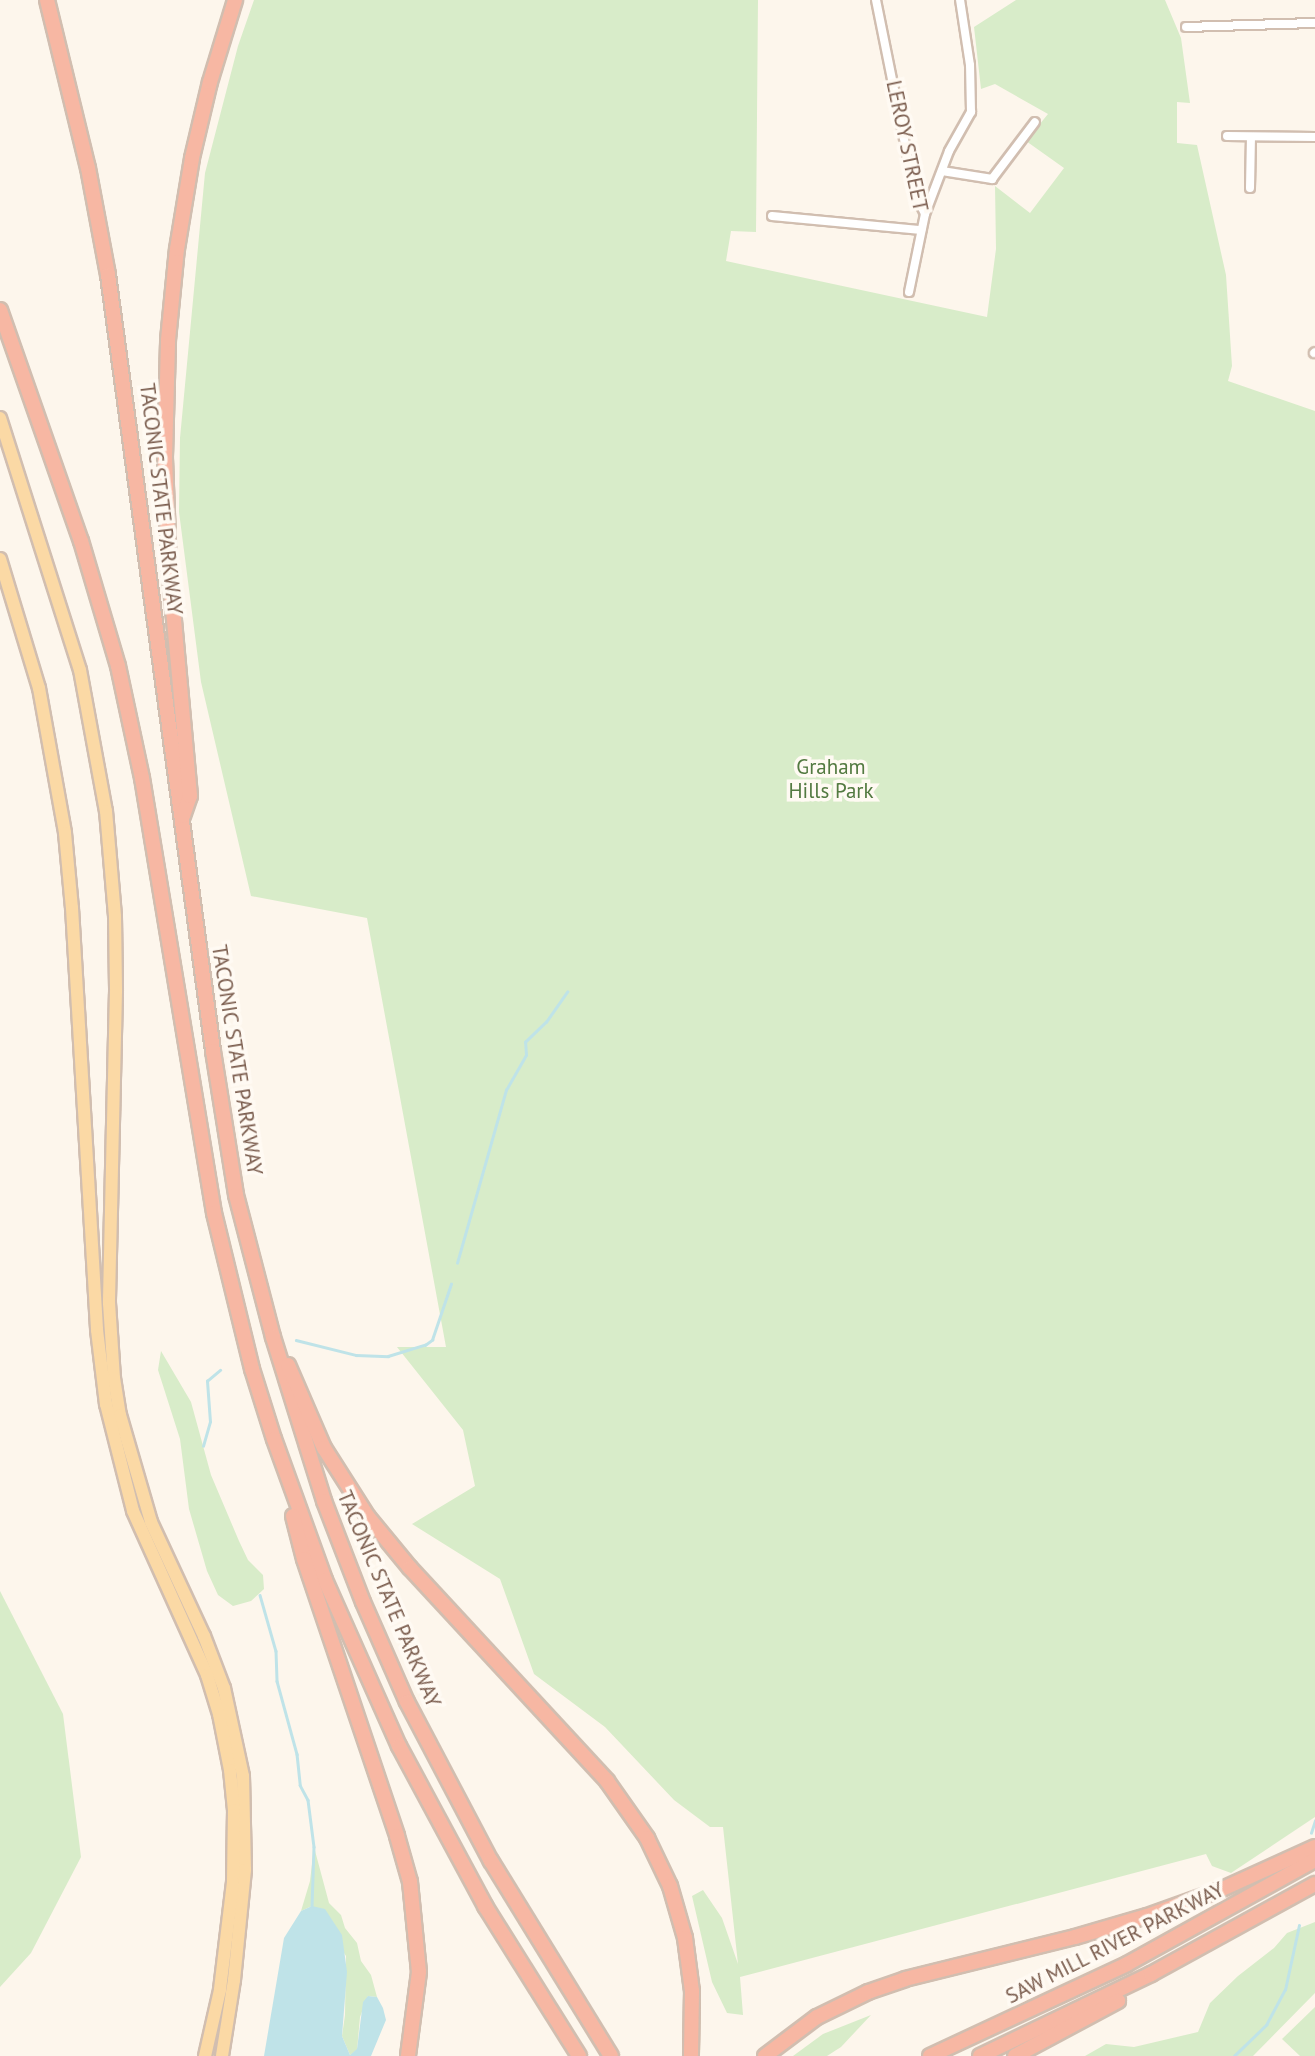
<!DOCTYPE html>
<html>
<head>
<meta charset="utf-8">
<style>
	body { margin:0 }
	#map { position:relative; width:1315px; height:2056px; overflow:hidden; background:#fdf6ec; font-family:"PT Sans",sans-serif }
	div>[style] { position:absolute }
	.green>* { inset:0; background:#d8ecc9 }
	.water>* { inset:0; background:#bfe3e8 }
	.stream>* { height:2.5px; margin:-1.25px; padding:0 1.25px; transform-origin:1.25px; border-radius:1.25px; background:#bfe3e8 }
	.roads { filter:drop-shadow(2px 0 #d1beb0) drop-shadow(-2px 0 #d1beb0) drop-shadow(0 2px #d1beb0) drop-shadow(0 -2px #d1beb0) }
	.street>* { height:8px; margin:-4px; padding:0 4px; transform-origin:4px; border-radius:4px; background:#fff }
	.primary>* { height:12px; margin:-6px; padding:0 6px; transform-origin:6px; border-radius:6px; background:#fbd9a5 }
	.highway>* { height:14px; margin:-7px; padding:0 7px; transform-origin:7px; border-radius:7px; background:#f7b7a3 }
	span { translate:-50% -50%; white-space:nowrap; text-align:center; line-height:1.15; -webkit-text-stroke:7px #fffaf3; paint-order:stroke }
	.street-label { font-size:21px; color:#7a5c4d }
	.park-label { font-size:21px; color:#537a41 }
</style>
</head>
<body>
<div id="map">
	<div class="green">
		<div style="clip-path:polygon(254px 0,758px 0,756px 232px,731px 231px,726px 261px,987px 317px,996px 249px,995px 186px,1030px 213px,1064px 168px,1026px 141px,1048px 114px,995px 84px,981px 89px,974px 27px,1016px 0,1165px 0,1181px 38px,1190px 103px,1177px 102px,1177px 143px,1197px 145px,1226px 275px,1232px 366px,1228px 381px,1315px 411px,1315px 1817px,1231px 1873px,1212px 1866px,1206px 1854px,740px 1977px,743px 2015px,727px 2013px,712px 1982px,692px 1896px,703px 1890px,722px 1918px,738px 1964px,723px 1827px,710px 1827px,674px 1800px,605px 1727px,534px 1674px,500px 1579px,412px 1524px,475px 1486px,463px 1430px,397px 1347px,446px 1347px,367px 918px,251px 896px,201px 682px,179px 512px,180px 438px,205px 173px,238px 46px)"></div>
		<div style="clip-path:polygon(161px 1351px,191px 1402px,211px 1475px,239px 1541px,248px 1560px,263px 1575px,264px 1589px,251px 1601px,233px 1606px,218px 1595px,207px 1571px,189px 1509px,180px 1439px,158px 1370px)"></div>
		<div style="clip-path:polygon(0 1591px,63px 1714px,81px 1857px,31px 1953px,0 1987px)"></div>
		<div style="clip-path:polygon(314px 1847px,329px 1903px,341px 1915px,345px 1928px,357px 1943px,361px 1961px,371px 1975px,377px 1997px,368px 1996px,360px 2017px,357px 2050px,350px 2055px,342px 2036px,345px 2015px,346px 1956px,312px 1906px,301px 1911px,310px 1881px)"></div>
		<div style="clip-path:polygon(1315px 1922px,1315px 1993px,1253px 2056px,1085px 2056px,1106px 2044px,1134px 2047px,1198px 2032px,1210px 2003px,1238px 1976px,1274px 1948px,1287px 1933px)"></div>
		<div style="clip-path:polygon(1315px 2007px,1315px 2056px,1300px 2056px,1282px 2039px)"></div>
		<div style="clip-path:polygon(871px 2015px,841px 2047px,827px 2056px,793px 2056px,823px 2034px)"></div>
	</div>
	<div class="water">
		<div style="clip-path:polygon(312px 1906px,325px 1909px,342px 1935px,347px 1972px,342px 2036px,350px 2055px,357px 2049px,363px 2002px,368px 1996px,377px 1997px,383px 2008px,386px 2020px,371px 2056px,264px 2056px,284px 1938px,301px 1911px)"></div>
	</div>
	<div class="stream">
		<div style="left:457px;top:1263px;width:180px;rotate:-74.2deg"></div>
		<div style="left:506px;top:1090px;width:40px;rotate:-60.3deg"></div>
		<div style="left:526px;top:1055px;width:13px;rotate:-94deg"></div>
		<div style="left:525px;top:1042px;width:29px;rotate:-44deg"></div>
		<div style="left:546px;top:1022px;width:37px;rotate:-55deg"></div>
		<div style="left:296px;top:1340px;width:62px;rotate:14deg"></div>
		<div style="left:356px;top:1355px;width:32px;rotate:2deg"></div>
		<div style="left:388px;top:1356px;width:39px;rotate:-17deg"></div>
		<div style="left:425px;top:1345px;width:9px;rotate:-36deg"></div>
		<div style="left:432px;top:1340px;width:59px;rotate:-71.3deg"></div>
		<div style="left:203px;top:1446px;width:25px;rotate:-74deg"></div>
		<div style="left:210px;top:1422px;width:41px;rotate:-94.2deg"></div>
		<div style="left:207px;top:1381px;width:17px;rotate:-40deg"></div>
		<div style="left:260px;top:1595px;width:58px;rotate:74.1deg"></div>
		<div style="left:276px;top:1651px;width:30px;rotate:88deg"></div>
		<div style="left:277px;top:1681px;width:76px;rotate:74.7deg"></div>
		<div style="left:297px;top:1754px;width:31px;rotate:84deg"></div>
		<div style="left:300px;top:1785px;width:17px;rotate:62deg"></div>
		<div style="left:308px;top:1800px;width:47px;rotate:82.7deg"></div>
		<div style="left:314px;top:1847px;width:59px;rotate:91.9deg"></div>
		<div style="left:1311px;top:1833px;width:13px;rotate:-72deg"></div>
		<div style="left:1234px;top:2056px;width:45px;rotate:-44.1deg"></div>
		<div style="left:1266px;top:2025px;width:40px;rotate:-62deg"></div>
		<div style="left:1285px;top:1990px;width:66px;rotate:-77.8deg"></div>
	</div>
	<div class="roads">
		<div class="street">
			<div style="left:876px;top:0;width:198px;rotate:78.6deg"></div>
			<div style="left:915px;top:194px;width:22px;rotate:63deg"></div>
			<div style="left:1186px;top:27px;width:129px;rotate:-1.8deg"></div>
			<div style="left:1227px;top:136px;width:88px;rotate:0.7deg"></div>
			<div style="left:942px;top:171px;width:51px;rotate:9.1deg"></div>
			<div style="left:992px;top:179px;width:71px;rotate:-53deg"></div>
			<div style="left:1250px;top:188px;width:51px;rotate:-88.9deg"></div>
			<div style="left:772px;top:216px;width:150px;rotate:5.4deg"></div>
			<div style="left:909px;top:292px;width:80px;rotate:-78.4deg"></div>
			<div style="left:925px;top:214px;width:67px;rotate:-69.1deg"></div>
			<div style="left:949px;top:151px;width:45px;rotate:-60.6deg"></div>
			<div style="left:971px;top:112px;width:47px;rotate:-91.2deg"></div>
			<div style="left:970px;top:65px;width:66px;rotate:-98.7deg"></div>
			<div style="left:1314px;top:353px;width:1px;rotate:-45deg"></div>
		</div>
		<div class="primary">
			<div style="left:0;top:418px;width:264px;rotate:72.4deg"></div>
			<div style="left:80px;top:670px;width:143px;rotate:79.6deg"></div>
			<div style="left:106px;top:811px;width:106px;rotate:85.1deg"></div>
			<div style="left:115px;top:917px;width:74px;rotate:89.2deg"></div>
			<div style="left:116px;top:991px;width:312px;rotate:91.3deg"></div>
			<div style="left:109px;top:1303px;width:75px;rotate:86.2deg"></div>
			<div style="left:114px;top:1378px;width:37px;rotate:81deg"></div>
			<div style="left:120px;top:1415px;width:111px;rotate:73.8deg"></div>
			<div style="left:151px;top:1522px;width:126px;rotate:65.1deg"></div>
			<div style="left:204px;top:1636px;width:56px;rotate:69deg"></div>
			<div style="left:224px;top:1688px;width:90px;rotate:77.8deg"></div>
			<div style="left:243px;top:1776px;width:94px;rotate:88.8deg"></div>
			<div style="left:245px;top:1870px;width:111px;rotate:95.7deg"></div>
			<div style="left:234px;top:1980px;width:77px;rotate:99deg"></div>
			<div style="left:0;top:559px;width:135px;rotate:73.2deg"></div>
			<div style="left:39px;top:688px;width:147px;rotate:79.8deg"></div>
			<div style="left:65px;top:833px;width:75px;rotate:84.7deg"></div>
			<div style="left:72px;top:908px;width:423px;rotate:86.6deg"></div>
			<div style="left:97px;top:1330px;width:75px;rotate:83.1deg"></div>
			<div style="left:106px;top:1404px;width:110px;rotate:75.8deg"></div>
			<div style="left:133px;top:1511px;width:180px;rotate:65.7deg"></div>
			<div style="left:207px;top:1675px;width:41px;rotate:72.9deg"></div>
			<div style="left:219px;top:1714px;width:57px;rotate:78.9deg"></div>
			<div style="left:230px;top:1770px;width:40px;rotate:84.3deg"></div>
			<div style="left:234px;top:1810px;width:72px;rotate:90.8deg"></div>
			<div style="left:233px;top:1882px;width:109px;rotate:96.9deg"></div>
			<div style="left:220px;top:1990px;width:68px;rotate:102.8deg"></div>
		</div>
		<div class="highway">
			<div style="left:47px;top:0;width:173px;rotate:76.3deg"></div>
			<div style="left:88px;top:168px;width:109px;rotate:79.4deg"></div>
			<div style="left:108px;top:275px;width:783px;rotate:82.29deg"></div>
			<div style="left:213px;top:1051px;width:146px;rotate:80.9deg"></div>
			<div style="left:236px;top:1195px;width:147px;rotate:75.4deg"></div>
			<div style="left:273px;top:1337px;width:172px;rotate:72.7deg"></div>
			<div style="left:324px;top:1501px;width:108px;rotate:68.9deg"></div>
			<div style="left:363px;top:1602px;width:109px;rotate:66.3deg"></div>
			<div style="left:407px;top:1702px;width:180px;rotate:62.2deg"></div>
			<div style="left:491px;top:1861px;width:229px;rotate:58.4deg"></div>
			<div style="left:0;top:310px;width:245px;rotate:70.7deg"></div>
			<div style="left:81px;top:541px;width:130px;rotate:73.5deg"></div>
			<div style="left:118px;top:666px;width:115px;rotate:77.9deg"></div>
			<div style="left:142px;top:778px;width:441px;rotate:80.6deg"></div>
			<div style="left:214px;top:1213px;width:161px;rotate:76.3deg"></div>
			<div style="left:252px;top:1369px;width:73px;rotate:72.6deg"></div>
			<div style="left:274px;top:1439px;width:150px;rotate:70.1deg"></div>
			<div style="left:325px;top:1580px;width:182px;rotate:66deg"></div>
			<div style="left:399px;top:1746px;width:182px;rotate:61.7deg"></div>
			<div style="left:485px;top:1906px;width:177px;rotate:57.9deg"></div>
			<div style="left:183px;top:816px;width:21px;rotate:-71deg"></div>
			<div style="left:190px;top:796px;width:230px;rotate:-95.2deg"></div>
			<div style="left:169px;top:567px;width:110px;rotate:-92.1deg"></div>
			<div style="left:165px;top:457px;width:117px;rotate:-88.5deg"></div>
			<div style="left:168px;top:340px;width:91px;rotate:-84.4deg"></div>
			<div style="left:177px;top:249px;width:92px;rotate:-80.6deg"></div>
			<div style="left:192px;top:158px;width:78px;rotate:-76.7deg"></div>
			<div style="left:210px;top:82px;width:86px;rotate:-73deg"></div>
			<div style="left:288px;top:1365px;width:90px;rotate:66.6deg"></div>
			<div style="left:324px;top:1448px;width:82px;rotate:57.5deg"></div>
			<div style="left:368px;top:1517px;width:66px;rotate:50.5deg"></div>
			<div style="left:410px;top:1568px;width:290px;rotate:47.2deg"></div>
			<div style="left:607px;top:1781px;width:70px;rotate:54.9deg"></div>
			<div style="left:647px;top:1838px;width:53px;rotate:64.4deg"></div>
			<div style="left:670px;top:1886px;width:54px;rotate:73.9deg"></div>
			<div style="left:685px;top:1938px;width:53px;rotate:82.5deg"></div>
			<div style="left:692px;top:1991px;width:65px;rotate:90.9deg"></div>
			<div style="left:293px;top:1516px;width:44px;rotate:75.7deg"></div>
			<div style="left:304px;top:1559px;width:292px;rotate:71.4deg"></div>
			<div style="left:397px;top:1836px;width:48px;rotate:74.2deg"></div>
			<div style="left:410px;top:1882px;width:90px;rotate:84.3deg"></div>
			<div style="left:419px;top:1972px;width:85px;rotate:97.5deg"></div>
			<div style="left:765px;top:2056px;width:65px;rotate:-36.9deg"></div>
			<div style="left:817px;top:2017px;width:57px;rotate:-26.1deg"></div>
			<div style="left:868px;top:1992px;width:39px;rotate:-19deg"></div>
			<div style="left:905px;top:1979px;width:175px;rotate:-13.9deg"></div>
			<div style="left:1075px;top:1937px;width:75px;rotate:-16.3deg"></div>
			<div style="left:1147px;top:1916px;width:77px;rotate:-19.6deg"></div>
			<div style="left:1220px;top:1890px;width:104px;rotate:-24.4deg"></div>
			<div style="left:930px;top:2056px;width:217px;rotate:-25deg"></div>
			<div style="left:1127px;top:1964px;width:215px;rotate:-29deg"></div>
			<div style="left:980px;top:2056px;width:190px;rotate:-25.6deg"></div>
			<div style="left:1151px;top:1974px;width:187px;rotate:-28.8deg"></div>
			<div style="left:1015px;top:2056px;width:117px;rotate:-28.1deg"></div>
		</div>
	</div>
	<div class="street-label">
		<span style="left:907px;top:146px;rotate:78deg">LEROY STREET</span>
		<span style="left:161px;top:499px;rotate:83deg">TACONIC STATE PARKWAY</span>
		<span style="left:237px;top:1060px;rotate:81deg">TACONIC STATE PARKWAY</span>
		<span style="left:389px;top:1599px;rotate:67deg">TACONIC STATE PARKWAY</span>
		<span style="left:1115px;top:1943px;rotate:-27deg">SAW MILL RIVER PARKWAY</span>
	</div>
	<div class="park-label">
		<span style="left:831px;top:779px">Graham<br>Hills Park</span>
	</div>
</div>
</body>
</html>
